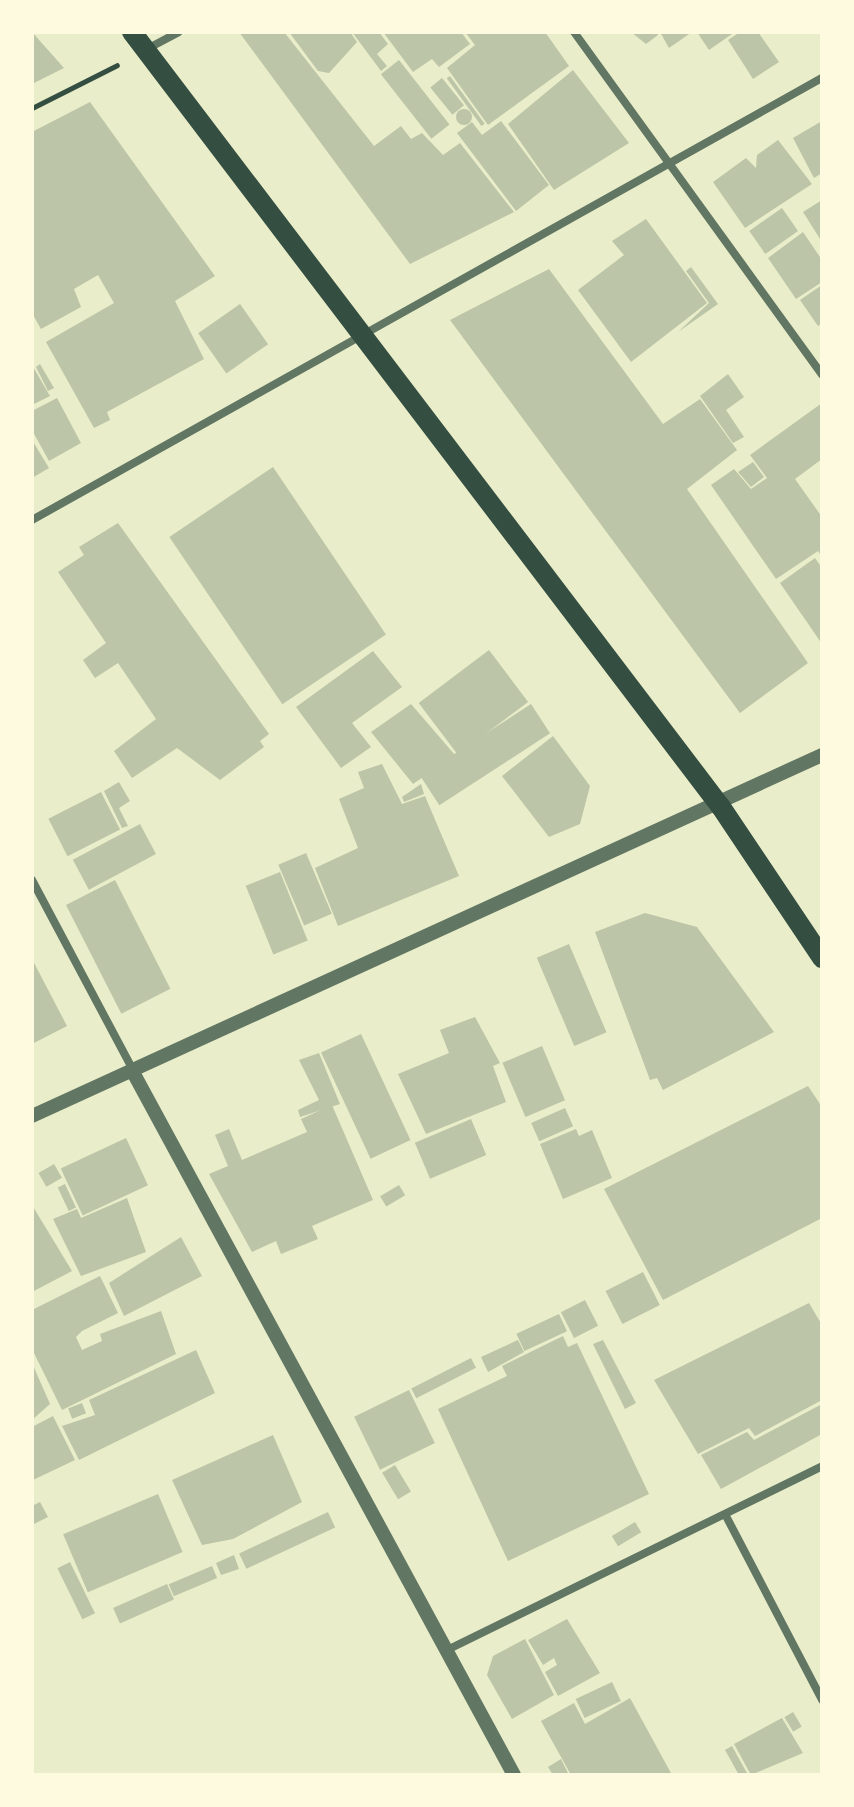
<!DOCTYPE html>
<html>
<head>
<meta charset="utf-8">
<style>
	body { margin:0 }
	#map { position:relative; width:854px; height:1807px; overflow:hidden; background:#e9edc9; font-family:"Varela Round",sans-serif }
	div>[style] { position:absolute }
	.building>* { inset:0; background:#bcc5a7; transform-origin:0 0 }
	.round { border-radius:50% }
	.path>* { height:5px; margin:-2.5px; padding:0 2.5px; transform-origin:2.5px; border-radius:2.5px; background:#344e41 }
	.minor>* { height:8px; margin:-4px; padding:0 4px; transform-origin:4px; border-radius:4px; background:#617663 }
	.tertiary>* { height:14px; margin:-7px; padding:0 7px; transform-origin:7px; border-radius:7px; background:#617663 }
	.primary>* { height:20px; margin:-10px; padding:0 10px; transform-origin:10px; border-radius:10px; background:#344e41 }
	span { translate:-50% -50%; white-space:nowrap; text-align:center; line-height:1.15; -webkit-text-stroke:7px #fefae0; paint-order:stroke }
	.frame { position:absolute; inset:0; border:34px solid #fefae0; pointer-events:none }
</style>
</head>
<body>
<div id="map">
	<div class="building">
		<div style="clip-path:polygon(32px 32px,64px 68px,32px 84px)"></div>
		<div style="clip-path:polygon(239px 32px,284px 32px,374px 146px,401px 126px,411px 139px,422px 133px,443px 155px,460px 143px,514px 212px,410px 264px)"></div>
		<div style="clip-path:polygon(289px 32px,350px 32px,357px 42px,329px 73px,318px 71px)"></div>
		<div style="clip-path:polygon(352px 32px,379px 32px,388px 44px,377px 54px,387px 66px,381px 71px)"></div>
		<div style="clip-path:polygon(383px 32px,461px 32px,470px 44px,439px 67px,432px 59px,413px 72px)"></div>
		<div style="clip-path:polygon(465px 32px,545px 32px,569px 66px,488px 125px,447px 68px,475px 45px)"></div>
		<div style="clip-path:polygon(631px 32px,657px 32px,658px 35px,646px 44px)"></div>
		<div style="clip-path:polygon(660px 32px,692px 32px,669px 48px)"></div>
		<div style="clip-path:polygon(697px 32px,735px 32px,709px 50px)"></div>
		<div style="clip-path:polygon(740px 32px,758px 32px,779px 62px,753px 79px,728px 40px)"></div>
		<div style="left:399px;top:60px;width:82px;height:23px;rotate:52deg"></div>
		<div style="clip-path:polygon(573px 70px,629px 143px,554px 190px,508px 124px)"></div>
		<div style="left:450px;top:76px;width:59px;height:4px;rotate:54deg"></div>
		<div style="left:442px;top:78px;width:35px;height:15px;rotate:51deg"></div>
		<div style="clip-path:polygon(90px 102px,215px 276px,175px 301px,204px 359px,107px 412px,110px 420px,94px 428px,46px 342px,114px 303px,98px 275px,74px 289px,81px 307px,41px 329px,32px 313px,32px 132px)"></div>
		<div class="round" style="left:456px;top:109px;width:16px;height:16px"></div>
		<div style="clip-path:polygon(501px 121px,549px 185px,516px 211px,457px 133px,472px 122px,482px 135px)"></div>
		<div style="clip-path:polygon(822px 121px,822px 173px,814px 178px,793px 138px)"></div>
		<div style="clip-path:polygon(778px 140px,812px 184px,745px 228px,713px 182px,746px 158px,756px 168px,757px 155px)"></div>
		<div style="clip-path:polygon(822px 200px,822px 242px,803px 212px)"></div>
		<div style="left:782px;top:208px;width:28px;height:40px;rotate:55deg"></div>
		<div style="clip-path:polygon(646px 219px,707px 303px,631px 362px,578px 290px,624px 255px,612px 241px)"></div>
		<div style="clip-path:polygon(803px 232px,822px 260px,822px 282px,796px 299px,768px 258px)"></div>
		<div style="clip-path:polygon(691px 267px,718px 304px,678px 332px,709px 303px,686px 271px)"></div>
		<div style="clip-path:polygon(549px 269px,663px 424px,700px 399px,737px 450px,687px 489px,808px 663px,740px 713px,450px 320px)"></div>
		<div style="clip-path:polygon(822px 285px,822px 323px,818px 326px,800px 300px)"></div>
		<div style="left:240px;top:304px;width:49px;height:51px;rotate:55deg"></div>
		<div style="clip-path:polygon(40px 364px,54px 388px,48px 391px,36px 367px)"></div>
		<div style="clip-path:polygon(32px 365px,50px 396px,32px 405px)"></div>
		<div style="clip-path:polygon(728px 374px,744px 397px,726px 410px,744px 437px,733px 443px,700px 396px)"></div>
		<div style="clip-path:polygon(57px 398px,81px 443px,49px 461px,32px 430px,32px 411px)"></div>
		<div style="clip-path:polygon(822px 403px,822px 459px,795px 479px,822px 517px,822px 557px,818px 551px,776px 579px,711px 485px,734px 469px,751px 489px,767px 478px,750px 455px)"></div>
		<div style="clip-path:polygon(32px 440px,49px 468px,32px 478px)"></div>
		<div style="clip-path:polygon(753px 462px,764px 477px,751px 487px,738px 472px)"></div>
		<div style="left:273px;top:467px;width:202px;height:125px;rotate:56deg"></div>
		<div style="clip-path:polygon(118px 523px,269px 734px,260px 741px,264px 747px,220px 780px,177px 748px,132px 778px,114px 751px,156px 719px,118px 663px,95px 678px,83px 660px,106px 643px,58px 572px,84px 555px,79px 547px)"></div>
		<div style="clip-path:polygon(815px 558px,822px 568px,822px 644px,780px 583px)"></div>
		<div style="left:489px;top:650px;width:65px;height:88px;rotate:53deg"></div>
		<div style="clip-path:polygon(373px 651px,402px 687px,352px 723px,371px 747px,341px 768px,296px 707px)"></div>
		<div style="clip-path:polygon(411px 704px,455px 755px,413px 784px,371px 732px)"></div>
		<div style="left:531px;top:704px;width:35px;height:132px;rotate:57deg"></div>
		<div style="clip-path:polygon(553px 736px,590px 786px,580px 824px,549px 837px,502px 776px)"></div>
		<div style="clip-path:polygon(382px 764px,402px 804px,425px 796px,459px 876px,338px 926px,315px 868px,358px 848px,339px 799px,364px 788px,358px 772px)"></div>
		<div style="clip-path:polygon(119px 782px,130px 801px,119px 808px,128px 826px,122px 828px,104px 791px)"></div>
		<div style="clip-path:polygon(421px 784px,424px 794px,404px 802px,402px 797px)"></div>
		<div style="left:101px;top:792px;width:42px;height:59px;rotate:63deg"></div>
		<div style="left:140px;top:824px;width:34px;height:76px;rotate:62deg"></div>
		<div style="left:306px;top:853px;width:66px;height:30px;rotate:67deg"></div>
		<div style="left:280px;top:872px;width:74px;height:37px;rotate:68deg"></div>
		<div style="left:115px;top:880px;width:122px;height:55px;rotate:63deg"></div>
		<div style="clip-path:polygon(645px 913px,697px 927px,774px 1032px,663px 1090px,657px 1078px,650px 1080px,595px 932px)"></div>
		<div style="left:569px;top:944px;width:96px;height:35px;rotate:67deg"></div>
		<div style="clip-path:polygon(32px 959px,67px 1026px,32px 1044px)"></div>
		<div style="clip-path:polygon(475px 1017px,500px 1063px,493px 1066px,506px 1102px,426px 1134px,398px 1074px,449px 1053px,440px 1030px)"></div>
		<div style="left:361px;top:1034px;width:117px;height:44px;rotate:65deg"></div>
		<div style="left:542px;top:1046px;width:59px;height:43px;rotate:67deg"></div>
		<div style="clip-path:polygon(319px 1053px,340px 1104px,300px 1117px,298px 1110px,319px 1100px,299px 1060px)"></div>
		<div style="clip-path:polygon(808px 1086px,822px 1107px,822px 1218px,663px 1300px,604px 1189px)"></div>
		<div style="clip-path:polygon(332px 1105px,373px 1200px,312px 1226px,318px 1239px,281px 1254px,276px 1241px,252px 1252px,209px 1174px,228px 1166px,215px 1135px,229px 1129px,242px 1160px,307px 1132px,301px 1119px)"></div>
		<div style="left:565px;top:1108px;width:20px;height:37px;rotate:66deg"></div>
		<div style="left:471px;top:1119px;width:39px;height:61px;rotate:67deg"></div>
		<div style="clip-path:polygon(576px 1129px,579px 1136px,592px 1130px,612px 1178px,563px 1199px,540px 1144px)"></div>
		<div style="left:126px;top:1138px;width:52px;height:72px;rotate:65deg"></div>
		<div style="left:54px;top:1164px;width:16px;height:18px;rotate:60deg"></div>
		<div style="left:65px;top:1184px;width:26px;height:8px;rotate:65deg"></div>
		<div style="left:399px;top:1185px;width:12px;height:22px;rotate:59deg"></div>
		<div style="clip-path:polygon(127px 1198px,146px 1252px,81px 1276px,53px 1219px,77px 1209px,81px 1218px)"></div>
		<div style="clip-path:polygon(32px 1205px,72px 1271px,32px 1292px)"></div>
		<div style="clip-path:polygon(181px 1237px,202px 1276px,124px 1316px,109px 1283px)"></div>
		<div style="left:643px;top:1272px;width:37px;height:42px;rotate:63deg"></div>
		<div style="clip-path:polygon(100px 1276px,118px 1313px,82px 1331px,76px 1337px,82px 1350px,102px 1341px,100px 1334px,161px 1311px,176px 1354px,62px 1410px,32px 1349px,32px 1310px)"></div>
		<div style="left:585px;top:1300px;width:29px;height:27px;rotate:63deg"></div>
		<div style="clip-path:polygon(809px 1303px,822px 1325px,822px 1400px,755px 1436px,749px 1428px,698px 1454px,654px 1380px)"></div>
		<div style="left:559px;top:1314px;width:19px;height:47px;rotate:65deg"></div>
		<div style="clip-path:polygon(563px 1336px,568px 1347px,577px 1343px,649px 1494px,508px 1561px,438px 1409px,507px 1376px,502px 1366px)"></div>
		<div style="clip-path:polygon(518px 1340px,524px 1352px,488px 1372px,481px 1357px)"></div>
		<div style="clip-path:polygon(603px 1340px,636px 1403px,625px 1409px,593px 1344px)"></div>
		<div style="clip-path:polygon(196px 1350px,215px 1393px,79px 1460px,62px 1426px,95px 1415px,89px 1400px)"></div>
		<div style="left:471px;top:1358px;width:11px;height:67px;rotate:63deg"></div>
		<div style="clip-path:polygon(32px 1363px,50px 1404px,32px 1420px)"></div>
		<div style="left:409px;top:1390px;width:59px;height:61px;rotate:64deg"></div>
		<div style="left:82px;top:1403px;width:11px;height:15px;rotate:68deg"></div>
		<div style="clip-path:polygon(822px 1404px,822px 1434px,721px 1489px,701px 1455px,747px 1432px,754px 1440px)"></div>
		<div style="clip-path:polygon(53px 1416px,75px 1460px,33px 1480px,32px 1427px)"></div>
		<div style="clip-path:polygon(273px 1435px,302px 1502px,233px 1539px,202px 1545px,172px 1480px)"></div>
		<div style="left:395px;top:1465px;width:31px;height:15px;rotate:59deg"></div>
		<div style="left:158px;top:1494px;width:63px;height:103px;rotate:67deg"></div>
		<div style="clip-path:polygon(40px 1502px,48px 1517px,32px 1525px,32px 1506px)"></div>
		<div style="left:328px;top:1512px;width:17px;height:98px;rotate:65deg"></div>
		<div style="left:635px;top:1522px;width:12px;height:27px;rotate:59deg"></div>
		<div style="clip-path:polygon(234px 1555px,239px 1569px,221px 1575px,216px 1563px)"></div>
		<div style="left:70px;top:1562px;width:57px;height:14px;rotate:64deg"></div>
		<div style="left:212px;top:1566px;width:13px;height:47px;rotate:67deg"></div>
		<div style="left:167px;top:1584px;width:17px;height:59px;rotate:66deg"></div>
		<div style="clip-path:polygon(567px 1619px,600px 1673px,558px 1696px,545px 1672px,557px 1665px,554px 1658px,543px 1665px,528px 1640px)"></div>
		<div style="clip-path:polygon(525px 1639px,554px 1695px,512px 1719px,487px 1675px,493px 1656px)"></div>
		<div style="left:612px;top:1682px;width:21px;height:40px;rotate:65deg"></div>
		<div style="clip-path:polygon(630px 1698px,672px 1775px,571px 1775px,541px 1721px,574px 1703px,585px 1724px)"></div>
		<div style="left:793px;top:1712px;width:17px;height:10px;rotate:59deg"></div>
		<div style="clip-path:polygon(782px 1718px,803px 1753px,751px 1775px,734px 1744px)"></div>
		<div style="clip-path:polygon(732px 1746px,748px 1775px,739px 1775px,725px 1750px)"></div>
		<div style="clip-path:polygon(561px 1759px,569px 1775px,553px 1775px,548px 1767px)"></div>
	</div>
	<div class="path">
		<div style="left:32px;top:108px;width:95px;rotate:-26.8deg"></div>
	</div>
	<div class="minor">
		<div style="left:574px;top:32px;width:423px;rotate:54.1deg"></div>
		<div style="left:145px;top:50px;width:38px;rotate:-28deg"></div>
		<div style="left:32px;top:520px;width:905px;rotate:-29.23deg"></div>
		<div style="left:32px;top:880px;width:215px;rotate:62deg"></div>
		<div style="left:726px;top:1516px;width:208px;rotate:62.4deg"></div>
		<div style="left:447px;top:1650px;width:418px;rotate:-26.1deg"></div>
	</div>
	<div class="tertiary">
		<div style="left:134px;top:1074px;width:797px;rotate:61.54deg"></div>
		<div style="left:32px;top:1116px;width:869px;rotate:-24.56deg"></div>
	</div>
	<div class="primary">
		<div style="left:132px;top:32px;width:973px;rotate:52.77deg"></div>
		<div style="left:721px;top:807px;width:182px;rotate:56.2deg"></div>
	</div>
	<div class="frame"></div>
</div>
</body>
</html>
